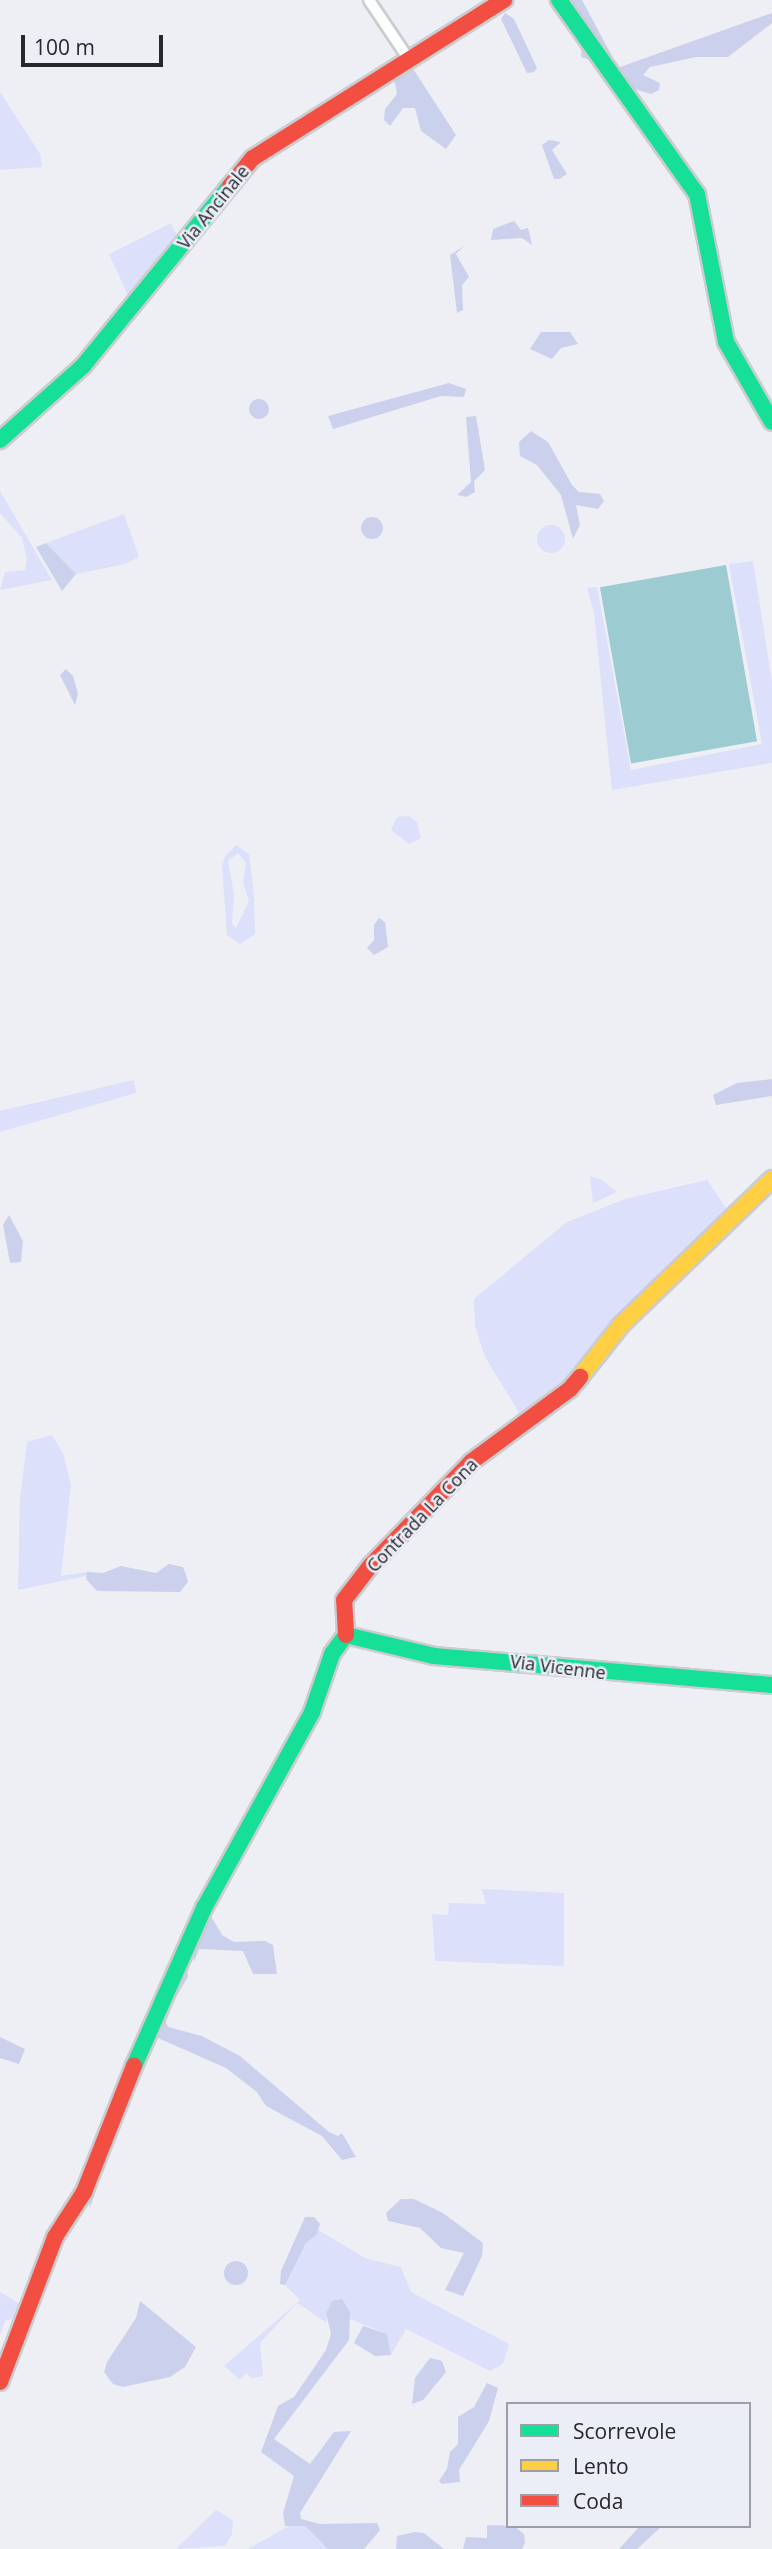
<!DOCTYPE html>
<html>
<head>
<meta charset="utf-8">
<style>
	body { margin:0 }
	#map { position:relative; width:772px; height:2549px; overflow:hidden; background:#eeeff4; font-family:"Open Sans",sans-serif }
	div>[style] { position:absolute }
	.green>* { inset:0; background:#dce0fa }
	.round { border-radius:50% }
	.forest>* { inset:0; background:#cbd0ec }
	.water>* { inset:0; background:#9ccbd1; transform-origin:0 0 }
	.roads { filter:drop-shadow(2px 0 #cbcccf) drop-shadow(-2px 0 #cbcccf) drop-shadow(0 2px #cbcccf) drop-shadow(0 -2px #cbcccf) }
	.street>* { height:10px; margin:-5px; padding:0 5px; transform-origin:5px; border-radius:5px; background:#fcfdfd }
	.fast>* { height:16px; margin:-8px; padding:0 8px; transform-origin:8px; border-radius:8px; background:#16e098 }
	.slow>* { height:16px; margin:-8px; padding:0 8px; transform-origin:8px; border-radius:8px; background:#ffcf43 }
	.jam>* { height:16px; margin:-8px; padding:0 8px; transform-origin:8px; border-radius:8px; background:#f24e42 }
	span { translate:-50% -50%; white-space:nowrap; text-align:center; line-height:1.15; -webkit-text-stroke:5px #ebedf7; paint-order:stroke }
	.street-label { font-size:18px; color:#27282c }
	.legend { position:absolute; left:506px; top:2402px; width:245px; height:126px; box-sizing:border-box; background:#ebedf7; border:2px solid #9d9ea6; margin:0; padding:9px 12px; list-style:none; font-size:21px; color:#27282c }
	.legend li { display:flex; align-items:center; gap:14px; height:35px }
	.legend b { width:35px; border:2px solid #9d9ea6 }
	.scale { position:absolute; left:21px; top:35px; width:142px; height:32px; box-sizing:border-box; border:4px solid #27282c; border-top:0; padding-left:9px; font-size:21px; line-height:24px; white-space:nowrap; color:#27282c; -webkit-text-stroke:5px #ebedf7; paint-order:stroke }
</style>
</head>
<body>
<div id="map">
	<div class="green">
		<div style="clip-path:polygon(0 92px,40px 154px,42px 167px,0 170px)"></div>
		<div style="clip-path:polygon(171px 223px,180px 242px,131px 302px,109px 254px)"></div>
		<div style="clip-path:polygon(0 491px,52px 580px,0 590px,5px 572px,25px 570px,27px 559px,22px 538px,0 513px)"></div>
		<div style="clip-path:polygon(124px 514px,139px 557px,125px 564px,76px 574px,46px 543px)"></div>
		<div class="round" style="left:537px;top:525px;width:28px;height:28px"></div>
		<div style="clip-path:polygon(753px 561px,772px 682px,772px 763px,612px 790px,594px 613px,587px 588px,597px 587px,631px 770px,762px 744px,729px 564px)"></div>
		<div style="clip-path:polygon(409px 816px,417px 822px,421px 838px,409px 844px,391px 830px,397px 817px)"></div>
		<div style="clip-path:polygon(evenodd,236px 845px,249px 854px,254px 896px,255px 934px,240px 944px,227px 935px,222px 868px,225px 856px,236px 845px,238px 853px,246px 863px,243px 883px,249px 901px,236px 928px,232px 923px,234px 895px,228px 861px,238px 853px)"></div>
		<div style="clip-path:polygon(134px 1080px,136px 1093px,0 1132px,0 1111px)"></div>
		<div style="clip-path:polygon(590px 1176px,602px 1180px,617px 1192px,593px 1203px)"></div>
		<div style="clip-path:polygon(707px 1180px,730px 1214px,565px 1389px,523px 1419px,485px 1357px,475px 1326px,474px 1299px,567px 1222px,625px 1199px)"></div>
		<div style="clip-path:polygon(52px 1435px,63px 1453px,71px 1485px,61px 1576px,87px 1572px,86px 1576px,18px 1590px,20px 1499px,27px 1442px)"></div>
		<div style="clip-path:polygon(482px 1889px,564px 1893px,564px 1966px,435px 1961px,432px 1914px,448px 1915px,449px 1903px,486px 1904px)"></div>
		<div style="clip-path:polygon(318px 2230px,367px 2259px,401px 2267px,411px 2292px,509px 2344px,503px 2364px,490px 2371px,406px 2329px,391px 2355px,387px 2334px,350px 2319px,350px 2312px,332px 2301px,326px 2313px,327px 2323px,297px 2303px,260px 2343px,263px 2376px,252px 2378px,246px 2373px,240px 2380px,224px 2366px,300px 2300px,285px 2285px,306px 2243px)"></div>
		<div style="clip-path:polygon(0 2292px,22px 2305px,18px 2317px,5px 2321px,0 2335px)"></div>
		<div style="clip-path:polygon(216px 2510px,233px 2520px,232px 2534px,225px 2546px,176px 2549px)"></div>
		<div style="clip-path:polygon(294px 2523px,305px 2526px,328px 2549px,248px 2549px)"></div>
	</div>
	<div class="forest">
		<div style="clip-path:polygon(562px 0,582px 0,612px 56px,593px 61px,581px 57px,582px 42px)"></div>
		<div style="clip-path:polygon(505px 13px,514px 19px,537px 68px,534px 72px,527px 73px,501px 19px)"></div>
		<div style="clip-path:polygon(772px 13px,772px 23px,728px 57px,696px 57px,650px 67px,643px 75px,660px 83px,659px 90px,651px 94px,631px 88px,620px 76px,620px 67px)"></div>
		<div style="clip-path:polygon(410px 64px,456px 135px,446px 149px,421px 131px,415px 108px,403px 108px,390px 126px,384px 120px,385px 109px,397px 94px,394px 77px)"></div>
		<div style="clip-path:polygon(549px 140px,561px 142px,552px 150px,567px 174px,559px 179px,554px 179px,542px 145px)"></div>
		<div style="clip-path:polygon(514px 221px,521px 230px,528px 228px,532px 245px,522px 238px,491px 240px,493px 229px)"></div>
		<div style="clip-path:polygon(464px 246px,456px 254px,469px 277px,462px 285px,463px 310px,457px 313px,450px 255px)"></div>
		<div style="clip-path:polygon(541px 332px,570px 332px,578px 344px,561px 348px,552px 359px,530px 349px)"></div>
		<div style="clip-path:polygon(449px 383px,466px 389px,464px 397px,441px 396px,333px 429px,328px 416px)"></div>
		<div class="round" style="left:249px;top:399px;width:20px;height:20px"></div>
		<div style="clip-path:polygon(476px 416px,485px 470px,474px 481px,475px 492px,466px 497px,457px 495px,471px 482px,466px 417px)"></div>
		<div style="clip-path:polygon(531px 431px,548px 442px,572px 485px,579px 492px,600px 494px,604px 501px,598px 509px,576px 505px,580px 525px,573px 539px,561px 495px,537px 465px,520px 456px,519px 442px)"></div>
		<div class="round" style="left:361px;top:517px;width:22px;height:22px"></div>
		<div style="clip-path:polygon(46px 543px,76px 574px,62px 591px,36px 547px)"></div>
		<div style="clip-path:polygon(66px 669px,73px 676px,78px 694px,75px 705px,60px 675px)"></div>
		<div style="clip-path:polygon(379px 918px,385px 922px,388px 947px,374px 955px,367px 948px,374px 940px,374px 925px)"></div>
		<div style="clip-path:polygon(772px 1079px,772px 1096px,716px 1105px,713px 1095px,737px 1083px)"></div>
		<div style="clip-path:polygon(9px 1215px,23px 1241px,21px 1262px,10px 1263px,3px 1225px)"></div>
		<div style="clip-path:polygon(169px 1564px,183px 1567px,186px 1575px,188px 1582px,180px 1592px,97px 1591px,86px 1579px,87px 1572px,103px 1573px,121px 1566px,156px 1573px)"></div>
		<div style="clip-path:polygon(212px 1903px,212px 1918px,222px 1935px,234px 1942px,265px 1941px,273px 1945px,277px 1974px,253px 1974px,243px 1951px,199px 1949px,194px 1962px,193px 1943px)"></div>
		<div style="clip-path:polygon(185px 1956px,188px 1977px,173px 2002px,166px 2022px,168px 2027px,202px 2036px,240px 2056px,329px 2132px,338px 2136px,342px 2133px,356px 2157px,342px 2160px,322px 2136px,266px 2106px,257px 2092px,226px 2068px,158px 2038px,112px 2140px,90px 2208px,88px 2195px)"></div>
		<div style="clip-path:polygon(0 2037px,25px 2049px,19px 2064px,0 2058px)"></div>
		<div style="clip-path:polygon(401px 2199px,414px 2199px,443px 2213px,483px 2243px,482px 2256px,463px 2296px,445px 2290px,464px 2253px,441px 2248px,420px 2228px,388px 2221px,386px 2213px)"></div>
		<div style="clip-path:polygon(305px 2217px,314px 2217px,320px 2224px,317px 2234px,306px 2243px,285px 2285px,280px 2284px,281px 2271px)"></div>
		<div class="round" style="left:224px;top:2261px;width:24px;height:24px"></div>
		<div style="clip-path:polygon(342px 2299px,350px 2312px,349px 2340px,274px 2439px,310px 2464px,334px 2432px,351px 2431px,300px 2513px,301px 2519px,320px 2524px,377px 2523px,380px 2530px,364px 2549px,328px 2549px,305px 2526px,285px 2526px,283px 2513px,294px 2476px,261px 2452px,278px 2406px,294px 2397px,326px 2350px,331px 2334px,326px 2313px,332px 2301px)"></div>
		<div style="clip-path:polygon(140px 2301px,196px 2347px,185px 2367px,170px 2377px,123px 2387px,113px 2384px,104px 2372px,107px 2362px,136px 2318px)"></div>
		<div style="clip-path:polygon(363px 2326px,387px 2334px,391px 2355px,375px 2356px,354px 2343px)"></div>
		<div style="clip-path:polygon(430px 2358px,442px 2361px,446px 2372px,423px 2400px,412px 2404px,415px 2378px)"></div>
		<div style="clip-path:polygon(487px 2383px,498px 2388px,489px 2421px,459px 2470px,460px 2482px,442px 2484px,439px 2481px,447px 2469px,450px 2452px,458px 2444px,458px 2417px,474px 2407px)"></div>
		<div style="clip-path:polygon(487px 2525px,514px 2526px,524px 2534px,525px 2543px,522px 2549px,463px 2549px,466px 2537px,487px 2538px)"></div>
		<div style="clip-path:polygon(640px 2526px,662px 2526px,637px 2549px,619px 2549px)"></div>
		<div style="clip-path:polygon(415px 2532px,424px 2533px,444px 2549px,396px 2549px,397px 2536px)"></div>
	</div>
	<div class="water">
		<div style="left:726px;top:565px;width:179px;height:128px;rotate:80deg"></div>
	</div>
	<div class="roads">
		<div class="street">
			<div style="left:369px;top:0;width:70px;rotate:56.1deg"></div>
		</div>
		<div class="fast">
			<div style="left:559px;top:0;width:238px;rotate:54.6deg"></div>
			<div style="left:697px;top:194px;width:151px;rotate:78.9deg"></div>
			<div style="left:726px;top:342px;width:92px;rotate:60.1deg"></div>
			<div style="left:0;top:440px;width:111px;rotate:-41.7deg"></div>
			<div style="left:83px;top:366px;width:232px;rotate:-50.8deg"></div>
			<div style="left:346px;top:1635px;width:90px;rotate:13.4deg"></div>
			<div style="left:434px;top:1656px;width:339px;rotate:4.9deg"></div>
			<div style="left:134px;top:2066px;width:173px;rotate:-66.1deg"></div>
			<div style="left:204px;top:1908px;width:224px;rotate:-61.1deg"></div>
			<div style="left:312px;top:1712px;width:61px;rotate:-71deg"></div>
			<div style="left:332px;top:1654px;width:24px;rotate:-54deg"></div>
		</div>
		<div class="slow">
			<div style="left:580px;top:1377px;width:66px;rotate:-51.7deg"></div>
			<div style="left:621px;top:1325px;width:210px;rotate:-44deg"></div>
		</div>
		<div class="jam">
			<div style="left:230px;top:186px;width:36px;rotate:-51deg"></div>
			<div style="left:253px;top:158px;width:297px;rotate:-32.2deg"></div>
			<div style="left:346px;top:1635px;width:35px;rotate:-93deg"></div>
			<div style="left:344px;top:1600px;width:44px;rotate:-52.4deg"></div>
			<div style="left:371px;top:1565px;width:144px;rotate:-45.8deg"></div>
			<div style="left:471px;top:1462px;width:123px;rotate:-36.4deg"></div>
			<div style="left:570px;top:1389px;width:16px;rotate:-50deg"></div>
			<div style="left:0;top:2382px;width:155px;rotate:-69.2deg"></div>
			<div style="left:55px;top:2237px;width:54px;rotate:-57.2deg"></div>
			<div style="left:84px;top:2192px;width:136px;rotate:-68.4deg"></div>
		</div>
	</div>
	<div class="street-label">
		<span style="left:213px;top:207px;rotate:-51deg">Via Ancinale</span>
		<span style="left:422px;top:1515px;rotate:-46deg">Contrada La Cona</span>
		<span style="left:558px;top:1667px;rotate:7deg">Via Vicenne</span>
	</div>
	<ul class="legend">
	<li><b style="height:9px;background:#16e098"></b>Scorrevole</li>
	<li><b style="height:9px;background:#ffcf43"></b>Lento</li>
	<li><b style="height:9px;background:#f24e42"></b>Coda</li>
	</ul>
	<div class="scale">100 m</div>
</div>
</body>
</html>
